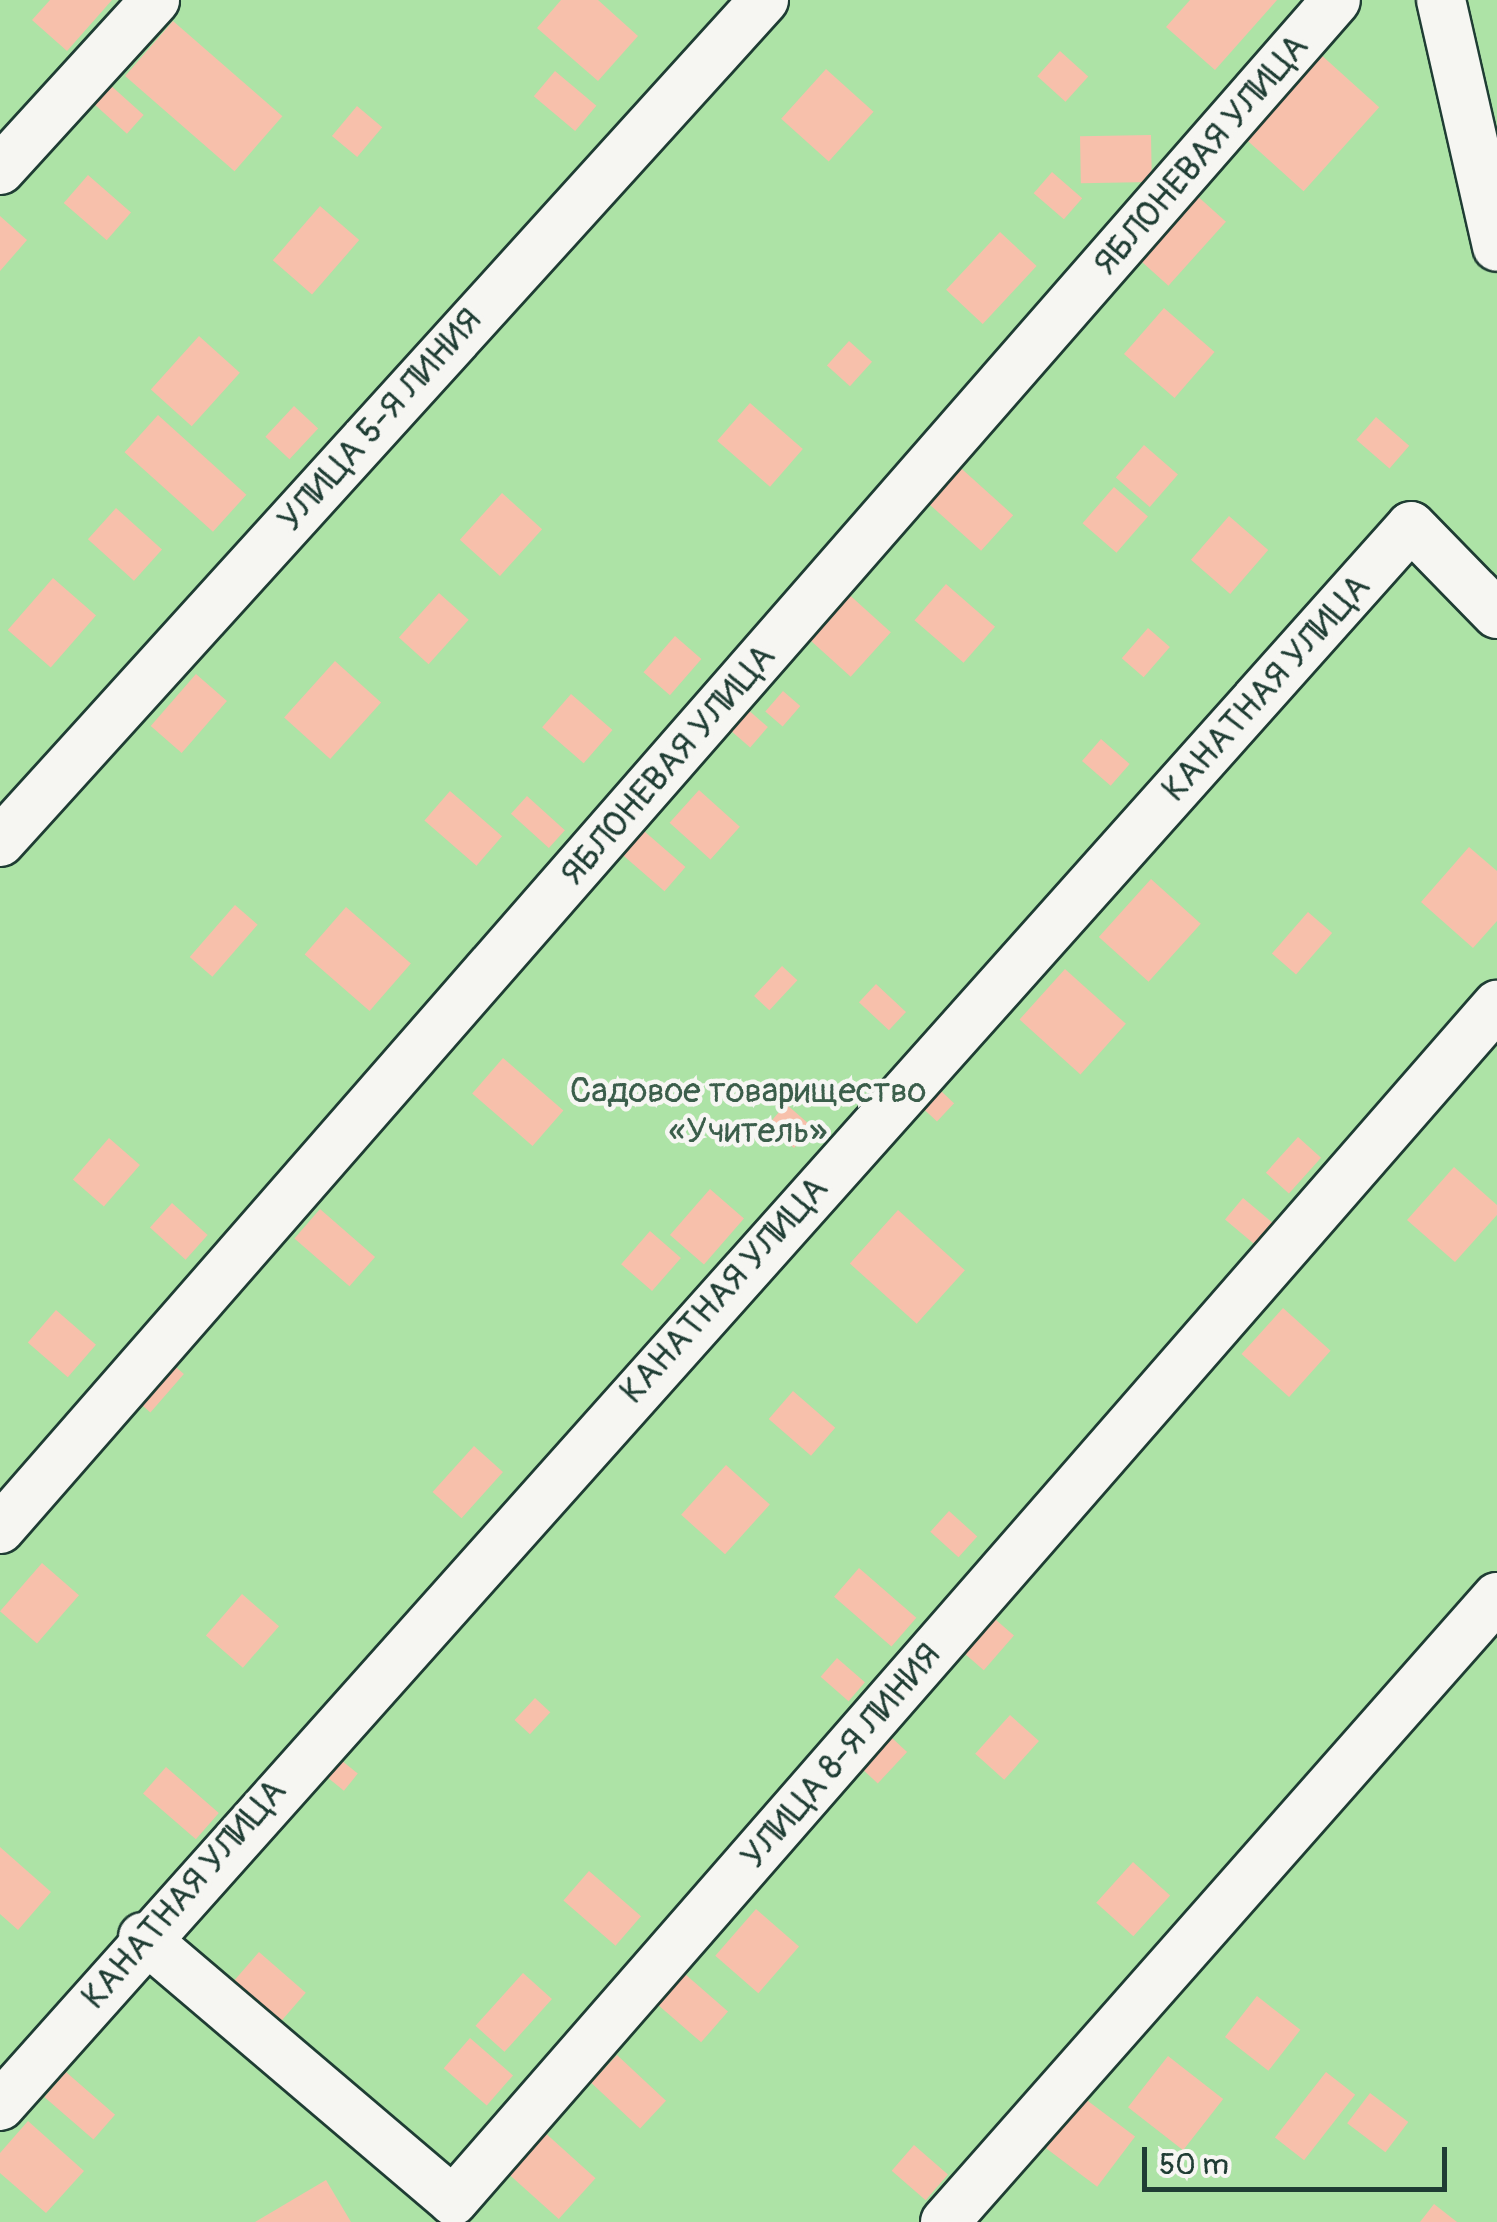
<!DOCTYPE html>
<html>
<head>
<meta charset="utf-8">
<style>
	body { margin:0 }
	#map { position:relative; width:1497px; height:2222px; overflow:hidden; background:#f6f6f2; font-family:Pangolin,sans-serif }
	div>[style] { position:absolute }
	.green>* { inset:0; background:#ade3a6; transform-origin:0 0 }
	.building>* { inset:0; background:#f7c0ab; transform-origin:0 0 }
	.roads { filter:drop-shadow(2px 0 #1f3d34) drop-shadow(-2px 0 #1f3d34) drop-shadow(0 2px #1f3d34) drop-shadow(0 -2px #1f3d34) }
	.minor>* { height:48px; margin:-24px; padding:0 24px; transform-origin:24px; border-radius:24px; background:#f6f6f2 }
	span { translate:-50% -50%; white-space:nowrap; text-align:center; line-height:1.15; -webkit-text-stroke:9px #f6f6f2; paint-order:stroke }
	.street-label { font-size:35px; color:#1f3d34 }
	.park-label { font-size:35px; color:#3b5e4b }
	.scale { position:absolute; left:1142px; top:2147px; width:305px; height:45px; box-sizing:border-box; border:5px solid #1f3d34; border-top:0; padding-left:12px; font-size:30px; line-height:35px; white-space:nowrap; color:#1f3d34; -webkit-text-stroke:8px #f6f6f2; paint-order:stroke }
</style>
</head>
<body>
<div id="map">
	<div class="green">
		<div style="left:0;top:0;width:1497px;height:2222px"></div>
	</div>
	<div class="building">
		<div style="clip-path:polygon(50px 0,112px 0,67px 51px,32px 20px)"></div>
		<div style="clip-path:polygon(561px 0,598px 0,638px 36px,598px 81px,537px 28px)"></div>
		<div style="clip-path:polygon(1190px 0,1277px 0,1215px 70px,1166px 27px)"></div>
		<div style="left:173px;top:21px;width:145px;height:73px;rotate:41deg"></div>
		<div style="left:1060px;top:51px;width:38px;height:34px;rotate:42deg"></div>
		<div style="left:1319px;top:53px;width:81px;height:113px;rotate:42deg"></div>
		<div style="left:826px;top:69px;width:64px;height:67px;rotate:42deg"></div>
		<div style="left:555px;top:71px;width:54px;height:33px;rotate:40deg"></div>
		<div style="left:108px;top:83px;width:48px;height:25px;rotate:42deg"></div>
		<div style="left:357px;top:106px;width:33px;height:39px;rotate:40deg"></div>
		<div style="left:1151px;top:135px;width:47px;height:71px;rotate:89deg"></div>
		<div style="left:1052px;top:172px;width:40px;height:28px;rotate:41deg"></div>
		<div style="left:88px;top:175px;width:57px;height:37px;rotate:41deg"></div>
		<div style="left:1194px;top:193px;width:43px;height:86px;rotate:42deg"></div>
		<div style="left:320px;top:206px;width:52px;height:72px;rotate:41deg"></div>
		<div style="clip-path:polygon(0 216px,27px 240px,0 271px)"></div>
		<div style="left:1000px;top:232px;width:50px;height:79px;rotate:43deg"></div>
		<div style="left:1164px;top:308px;width:67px;height:61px;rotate:41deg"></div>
		<div style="left:199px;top:336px;width:55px;height:72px;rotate:42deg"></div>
		<div style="left:849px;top:341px;width:31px;height:33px;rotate:42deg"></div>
		<div style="left:750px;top:403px;width:70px;height:50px;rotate:41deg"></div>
		<div style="left:294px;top:406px;width:33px;height:42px;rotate:43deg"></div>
		<div style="left:158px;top:415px;width:119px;height:50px;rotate:42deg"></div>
		<div style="left:1376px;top:417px;width:44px;height:30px;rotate:41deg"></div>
		<div style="left:1144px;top:445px;width:45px;height:43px;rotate:41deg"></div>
		<div style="left:953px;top:461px;width:81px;height:48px;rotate:42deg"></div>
		<div style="left:1114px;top:487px;width:45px;height:48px;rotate:41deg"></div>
		<div style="left:502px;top:493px;width:54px;height:63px;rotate:42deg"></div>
		<div style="left:116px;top:508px;width:62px;height:42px;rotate:42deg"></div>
		<div style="left:1229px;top:516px;width:52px;height:58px;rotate:41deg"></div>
		<div style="left:53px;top:578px;width:57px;height:69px;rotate:41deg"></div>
		<div style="left:946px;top:584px;width:65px;height:48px;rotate:41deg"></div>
		<div style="left:844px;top:590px;width:63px;height:60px;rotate:42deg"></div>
		<div style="left:439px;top:593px;width:40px;height:60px;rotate:42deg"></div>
		<div style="left:1148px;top:628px;width:29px;height:40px;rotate:41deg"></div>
		<div style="left:675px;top:636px;width:35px;height:48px;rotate:41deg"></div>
		<div style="left:335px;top:661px;width:62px;height:76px;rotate:42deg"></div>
		<div style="left:196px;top:674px;width:41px;height:69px;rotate:41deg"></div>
		<div style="left:783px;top:691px;width:23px;height:27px;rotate:41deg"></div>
		<div style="left:571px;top:694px;width:55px;height:44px;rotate:41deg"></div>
		<div style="left:746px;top:708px;width:29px;height:27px;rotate:41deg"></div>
		<div style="left:1101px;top:739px;width:38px;height:29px;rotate:41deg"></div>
		<div style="left:699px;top:790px;width:55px;height:44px;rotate:42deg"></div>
		<div style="left:450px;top:791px;width:69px;height:39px;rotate:41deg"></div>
		<div style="left:527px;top:796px;width:51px;height:24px;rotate:42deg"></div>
		<div style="left:644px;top:831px;width:55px;height:32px;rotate:41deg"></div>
		<div style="clip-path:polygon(1469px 847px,1497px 871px,1497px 921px,1473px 948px,1421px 902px)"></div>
		<div style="left:1151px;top:879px;width:67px;height:78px;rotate:42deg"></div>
		<div style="left:235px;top:905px;width:30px;height:69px;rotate:41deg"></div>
		<div style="left:346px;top:907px;width:86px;height:63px;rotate:41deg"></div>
		<div style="left:1308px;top:912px;width:32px;height:55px;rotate:41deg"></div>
		<div style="left:782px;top:966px;width:21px;height:41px;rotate:43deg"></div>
		<div style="left:1065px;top:969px;width:82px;height:68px;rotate:42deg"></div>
		<div style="left:876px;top:984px;width:41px;height:25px;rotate:43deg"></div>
		<div style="left:503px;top:1058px;width:80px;height:47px;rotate:41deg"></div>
		<div style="left:927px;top:1078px;width:37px;height:25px;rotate:43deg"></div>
		<div style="left:786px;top:1104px;width:35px;height:28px;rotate:41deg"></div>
		<div style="left:1298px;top:1137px;width:31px;height:48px;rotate:42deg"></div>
		<div style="left:109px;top:1138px;width:41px;height:55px;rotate:41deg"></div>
		<div style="clip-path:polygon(1454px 1167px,1497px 1205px,1497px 1215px,1455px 1262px,1407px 1220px)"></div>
		<div style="left:710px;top:1189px;width:45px;height:61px;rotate:41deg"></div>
		<div style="left:1243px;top:1198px;width:42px;height:28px;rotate:40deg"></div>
		<div style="left:172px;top:1203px;width:48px;height:33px;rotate:42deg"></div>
		<div style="left:320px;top:1209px;width:73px;height:39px;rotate:41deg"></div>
		<div style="left:898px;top:1210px;width:90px;height:72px;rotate:42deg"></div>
		<div style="left:650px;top:1231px;width:41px;height:44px;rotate:41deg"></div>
		<div style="left:1283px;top:1308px;width:64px;height:62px;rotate:42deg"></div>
		<div style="left:56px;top:1310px;width:53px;height:43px;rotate:41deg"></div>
		<div style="left:162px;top:1355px;width:29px;height:51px;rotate:41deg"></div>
		<div style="left:793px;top:1391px;width:56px;height:37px;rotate:41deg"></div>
		<div style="left:474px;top:1446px;width:39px;height:62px;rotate:42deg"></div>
		<div style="left:726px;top:1465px;width:59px;height:67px;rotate:42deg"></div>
		<div style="left:949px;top:1511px;width:38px;height:28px;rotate:42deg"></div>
		<div style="left:42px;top:1563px;width:49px;height:64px;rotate:41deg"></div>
		<div style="left:859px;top:1568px;width:76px;height:38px;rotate:41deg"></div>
		<div style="left:242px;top:1594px;width:49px;height:55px;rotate:41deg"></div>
		<div style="left:980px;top:1606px;width:45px;height:46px;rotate:41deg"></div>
		<div style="left:837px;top:1658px;width:37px;height:25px;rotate:41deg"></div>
		<div style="left:535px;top:1698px;width:21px;height:30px;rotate:43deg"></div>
		<div style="left:1010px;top:1715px;width:39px;height:52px;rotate:42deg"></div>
		<div style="left:891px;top:1737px;width:22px;height:43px;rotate:43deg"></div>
		<div style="left:336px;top:1756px;width:28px;height:22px;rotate:39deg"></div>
		<div style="left:166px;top:1767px;width:70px;height:35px;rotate:41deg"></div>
		<div style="clip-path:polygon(0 1847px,51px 1892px,18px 1930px,0 1914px)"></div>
		<div style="left:1133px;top:1862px;width:50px;height:55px;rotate:42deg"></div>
		<div style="left:589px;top:1871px;width:69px;height:39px;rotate:41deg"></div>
		<div style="left:756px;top:1909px;width:57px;height:62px;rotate:41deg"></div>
		<div style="left:259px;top:1952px;width:62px;height:43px;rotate:41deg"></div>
		<div style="left:523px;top:1973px;width:39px;height:71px;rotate:42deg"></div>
		<div style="left:685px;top:1974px;width:57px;height:41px;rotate:41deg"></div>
		<div style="left:1257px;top:1996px;width:55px;height:52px;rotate:38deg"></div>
		<div style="left:470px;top:2038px;width:57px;height:40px;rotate:41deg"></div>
		<div style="left:617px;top:2055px;width:67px;height:38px;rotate:43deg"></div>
		<div style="left:1168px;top:2056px;width:70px;height:65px;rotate:38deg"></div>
		<div style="left:66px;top:2072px;width:65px;height:33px;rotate:41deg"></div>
		<div style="left:1326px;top:2072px;width:37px;height:83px;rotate:38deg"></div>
		<div style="left:1370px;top:2093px;width:48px;height:38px;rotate:37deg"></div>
		<div style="left:1084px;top:2098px;width:64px;height:63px;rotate:37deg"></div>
		<div style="clip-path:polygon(28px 2121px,84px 2171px,46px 2213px,0 2173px,0 2153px)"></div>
		<div style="left:542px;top:2130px;width:72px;height:55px;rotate:42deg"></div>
		<div style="left:914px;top:2145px;width:45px;height:34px;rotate:41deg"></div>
		<div style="clip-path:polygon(326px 2180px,351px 2222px,255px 2222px)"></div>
		<div style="clip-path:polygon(1434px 2204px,1457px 2222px,1420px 2222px)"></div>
	</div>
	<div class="roads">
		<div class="minor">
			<div style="left:1441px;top:0;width:253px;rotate:77.2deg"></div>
			<div style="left:0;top:170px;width:230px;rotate:-47.6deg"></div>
			<div style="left:0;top:842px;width:1137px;rotate:-47.78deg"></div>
			<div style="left:0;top:1529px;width:2030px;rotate:-48.85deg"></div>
			<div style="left:143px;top:1937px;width:407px;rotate:40.4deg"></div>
			<div style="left:453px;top:2201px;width:1588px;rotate:-48.88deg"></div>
			<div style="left:0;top:2106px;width:2118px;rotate:-48.23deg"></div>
			<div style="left:1411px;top:526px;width:123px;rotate:45.7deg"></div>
			<div style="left:945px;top:2222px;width:834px;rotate:-48.55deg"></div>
		</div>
	</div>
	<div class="street-label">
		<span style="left:1201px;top:155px;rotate:-49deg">ЯБЛОНЕВАЯ УЛИЦА</span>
		<span style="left:380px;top:420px;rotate:-48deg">УЛИЦА 5-Я ЛИНИЯ</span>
		<span style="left:1266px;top:688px;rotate:-48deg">КАНАТНАЯ УЛИЦА</span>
		<span style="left:668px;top:765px;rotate:-49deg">ЯБЛОНЕВАЯ УЛИЦА</span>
		<span style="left:724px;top:1290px;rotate:-48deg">КАНАТНАЯ УЛИЦА</span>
		<span style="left:841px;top:1756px;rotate:-49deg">УЛИЦА 8-Я ЛИНИЯ</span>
		<span style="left:184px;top:1894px;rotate:-49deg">КАНАТНАЯ УЛИЦА</span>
	</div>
	<div class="park-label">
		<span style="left:748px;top:1111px">Садовое товарищество<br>«Учитель»</span>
	</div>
	<div class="scale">50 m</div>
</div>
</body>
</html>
